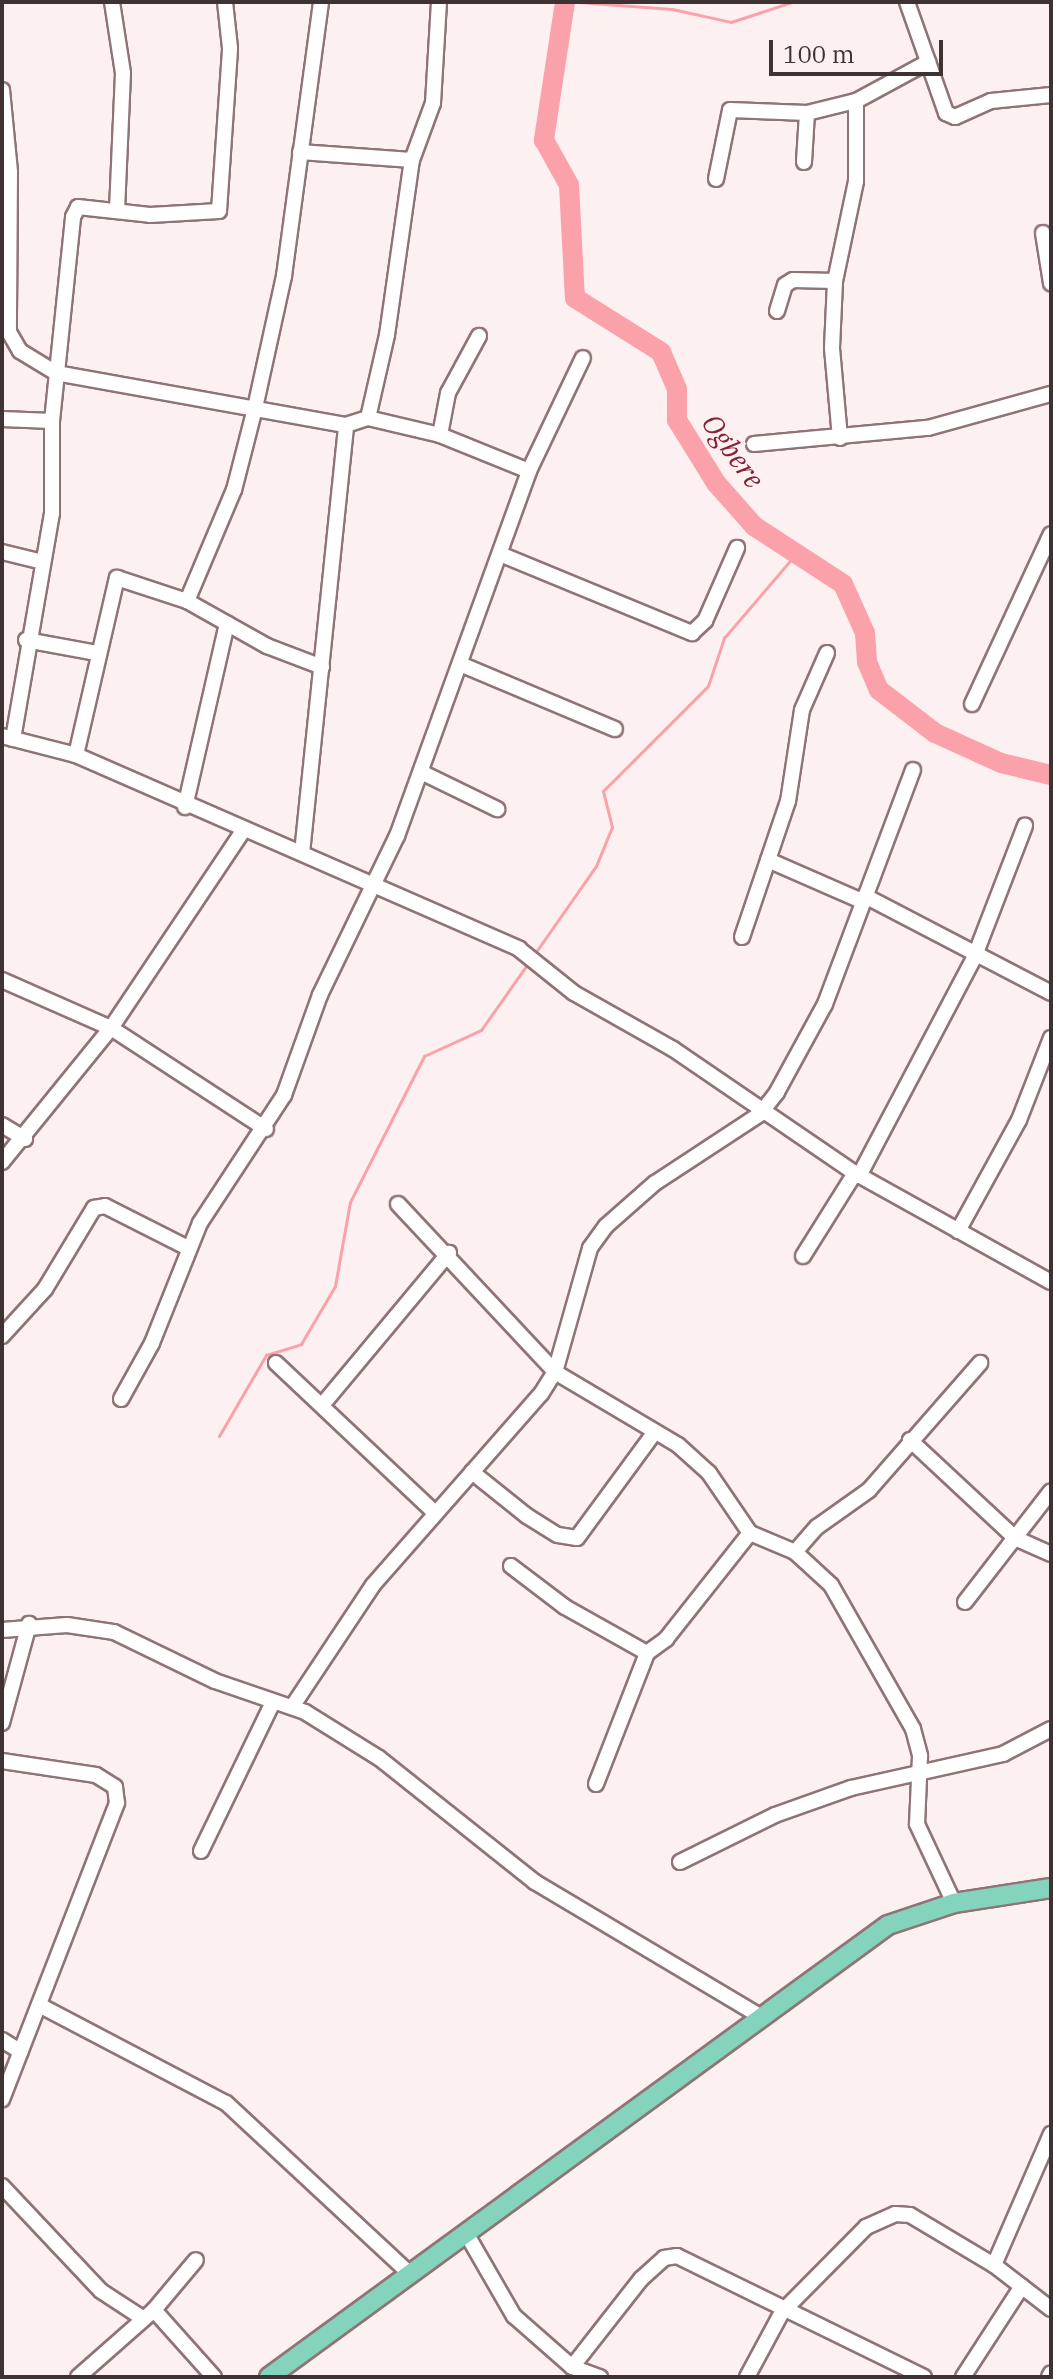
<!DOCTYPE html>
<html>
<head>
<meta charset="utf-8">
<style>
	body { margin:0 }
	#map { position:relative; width:1053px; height:2379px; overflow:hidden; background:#fdf0f1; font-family:"IBM Plex Serif",serif }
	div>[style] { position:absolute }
	.stream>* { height:3px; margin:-1.5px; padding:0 1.5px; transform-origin:1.5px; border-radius:1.5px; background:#faa1a9 }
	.river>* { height:20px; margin:-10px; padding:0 10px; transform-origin:10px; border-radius:10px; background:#faa1a9 }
	.roads { filter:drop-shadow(2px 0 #8f7476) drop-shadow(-2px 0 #8f7476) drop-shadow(0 2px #8f7476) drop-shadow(0 -2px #8f7476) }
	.minor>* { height:14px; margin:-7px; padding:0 7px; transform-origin:7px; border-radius:7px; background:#fff }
	.major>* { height:18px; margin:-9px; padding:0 9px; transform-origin:9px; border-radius:9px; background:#84d3bc }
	span { translate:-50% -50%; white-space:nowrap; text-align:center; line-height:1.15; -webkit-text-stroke:6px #fdf0f1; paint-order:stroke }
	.water-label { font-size:28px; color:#872136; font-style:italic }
	.frame { position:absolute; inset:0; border:4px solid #3e3233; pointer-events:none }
	.scale { position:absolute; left:769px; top:40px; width:174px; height:36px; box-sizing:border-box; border:4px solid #3e3233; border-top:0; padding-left:10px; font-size:24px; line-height:28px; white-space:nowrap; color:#3e3233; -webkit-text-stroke:6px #fdf0f1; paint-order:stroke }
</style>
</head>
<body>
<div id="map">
	<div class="stream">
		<div style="left:578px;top:2px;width:94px;rotate:4.3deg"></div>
		<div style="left:672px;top:9px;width:60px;rotate:12.4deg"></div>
		<div style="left:731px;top:22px;width:64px;rotate:-18.2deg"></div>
		<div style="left:533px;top:956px;width:110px;rotate:-55deg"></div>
		<div style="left:596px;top:866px;width:42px;rotate:-67.7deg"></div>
		<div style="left:612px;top:827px;width:37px;rotate:-104deg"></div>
		<div style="left:603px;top:791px;width:148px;rotate:-45deg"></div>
		<div style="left:708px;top:686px;width:51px;rotate:-71.6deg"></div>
		<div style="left:724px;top:638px;width:109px;rotate:-49.5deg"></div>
		<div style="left:219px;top:1436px;width:94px;rotate:-59.9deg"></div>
		<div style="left:266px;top:1355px;width:37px;rotate:-17deg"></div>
		<div style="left:301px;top:1344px;width:67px;rotate:-59.6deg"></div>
		<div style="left:335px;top:1286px;width:85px;rotate:-79.9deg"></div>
		<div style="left:350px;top:1202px;width:164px;rotate:-63.1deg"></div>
		<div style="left:424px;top:1056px;width:63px;rotate:-24.5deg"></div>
		<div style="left:481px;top:1030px;width:83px;rotate:-54.8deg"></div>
	</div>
	<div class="river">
		<div style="left:565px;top:2px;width:140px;rotate:98.7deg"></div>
		<div style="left:544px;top:140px;width:51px;rotate:60.9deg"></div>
		<div style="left:569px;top:185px;width:113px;rotate:87deg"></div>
		<div style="left:575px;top:298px;width:102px;rotate:32.1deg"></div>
		<div style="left:661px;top:352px;width:40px;rotate:66.6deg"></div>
		<div style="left:677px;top:389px;width:31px;rotate:90deg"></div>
		<div style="left:677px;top:420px;width:74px;rotate:58.2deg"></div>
		<div style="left:716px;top:483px;width:57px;rotate:48.5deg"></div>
		<div style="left:754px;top:526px;width:106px;rotate:33.1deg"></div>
		<div style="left:843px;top:584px;width:54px;rotate:65.8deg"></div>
		<div style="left:865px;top:633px;width:29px;rotate:86deg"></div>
		<div style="left:867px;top:662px;width:30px;rotate:67deg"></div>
		<div style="left:879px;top:690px;width:71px;rotate:37.5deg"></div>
		<div style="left:935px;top:733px;width:72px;rotate:24.4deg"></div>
		<div style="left:1001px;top:763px;width:51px;rotate:13.5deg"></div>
	</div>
	<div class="roads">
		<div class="minor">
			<div style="left:112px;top:2px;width:72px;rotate:81.2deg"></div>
			<div style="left:123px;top:73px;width:137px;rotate:92.5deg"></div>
			<div style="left:907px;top:2px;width:118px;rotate:70.6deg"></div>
			<div style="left:946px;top:113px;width:10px;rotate:24deg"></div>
			<div style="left:955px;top:117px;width:39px;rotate:-24deg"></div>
			<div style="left:991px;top:101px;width:60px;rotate:-5.7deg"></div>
			<div style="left:2px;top:90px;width:82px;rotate:84.4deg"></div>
			<div style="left:10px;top:172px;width:160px;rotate:90.4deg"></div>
			<div style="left:9px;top:332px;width:22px;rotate:60deg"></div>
			<div style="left:20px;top:351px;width:42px;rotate:31.4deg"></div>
			<div style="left:56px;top:373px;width:295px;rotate:10.2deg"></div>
			<div style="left:346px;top:425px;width:23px;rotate:-18deg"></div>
			<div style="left:368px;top:418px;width:85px;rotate:-77.1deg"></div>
			<div style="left:387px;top:335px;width:177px;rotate:-81.9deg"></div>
			<div style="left:412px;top:160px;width:61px;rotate:-69.8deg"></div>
			<div style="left:433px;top:103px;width:101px;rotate:-86.6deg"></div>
			<div style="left:300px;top:152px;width:112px;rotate:4.1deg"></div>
			<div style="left:804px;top:162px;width:49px;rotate:-86.5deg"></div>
			<div style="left:716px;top:179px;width:70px;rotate:-78.5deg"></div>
			<div style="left:730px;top:110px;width:77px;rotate:2.2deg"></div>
			<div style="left:807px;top:113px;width:50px;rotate:-13.8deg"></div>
			<div style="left:856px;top:101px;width:82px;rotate:-28.4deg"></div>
			<div style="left:1043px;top:233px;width:51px;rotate:80.9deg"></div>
			<div style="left:777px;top:311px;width:27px;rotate:-73deg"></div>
			<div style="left:785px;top:285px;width:9px;rotate:-32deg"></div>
			<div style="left:793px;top:280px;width:42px;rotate:1.4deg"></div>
			<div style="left:368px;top:418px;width:74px;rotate:13.3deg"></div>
			<div style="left:440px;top:435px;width:96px;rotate:22deg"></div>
			<div style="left:2px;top:419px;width:50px;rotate:2.3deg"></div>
			<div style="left:440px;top:435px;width:43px;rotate:-79.2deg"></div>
			<div style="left:448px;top:393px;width:65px;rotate:-61.5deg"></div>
			<div style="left:840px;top:438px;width:90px;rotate:-95.1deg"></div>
			<div style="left:832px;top:348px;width:67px;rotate:-87.4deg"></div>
			<div style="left:835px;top:281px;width:102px;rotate:-78.1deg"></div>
			<div style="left:856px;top:181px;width:80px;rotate:-90deg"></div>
			<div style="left:754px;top:444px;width:175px;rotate:-5.3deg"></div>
			<div style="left:928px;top:428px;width:128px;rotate:-15.5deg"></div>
			<div style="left:2px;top:552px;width:42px;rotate:13.7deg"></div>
			<div style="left:500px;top:554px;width:208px;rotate:22.4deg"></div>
			<div style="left:692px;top:633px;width:18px;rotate:-43deg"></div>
			<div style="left:705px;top:621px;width:80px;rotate:-66.3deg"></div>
			<div style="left:187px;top:601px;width:121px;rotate:-67.1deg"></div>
			<div style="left:234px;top:490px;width:85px;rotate:-75.6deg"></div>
			<div style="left:255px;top:408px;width:135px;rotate:-77.6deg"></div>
			<div style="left:284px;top:276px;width:276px;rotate:-82.3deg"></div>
			<div style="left:26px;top:640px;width:72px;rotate:10.4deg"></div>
			<div style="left:827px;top:653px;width:62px;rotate:113.7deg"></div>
			<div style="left:802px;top:710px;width:92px;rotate:98.7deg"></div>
			<div style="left:788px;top:801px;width:62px;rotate:108.7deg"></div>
			<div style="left:768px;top:860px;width:103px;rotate:23.6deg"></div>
			<div style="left:460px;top:664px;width:168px;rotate:22.8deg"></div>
			<div style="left:972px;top:704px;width:187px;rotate:-65.1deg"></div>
			<div style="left:2px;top:736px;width:76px;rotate:14.4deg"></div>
			<div style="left:76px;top:755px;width:484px;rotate:23.6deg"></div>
			<div style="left:519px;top:949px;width:70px;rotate:38.7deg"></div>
			<div style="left:574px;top:993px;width:114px;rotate:29.5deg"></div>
			<div style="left:673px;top:1049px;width:220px;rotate:34.3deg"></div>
			<div style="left:855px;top:1173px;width:224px;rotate:29.1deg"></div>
			<div style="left:13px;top:739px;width:229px;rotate:-80.2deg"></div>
			<div style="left:52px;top:513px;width:92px;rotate:-90deg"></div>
			<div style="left:52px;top:421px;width:205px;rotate:-84.1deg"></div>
			<div style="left:73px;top:217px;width:11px;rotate:-63deg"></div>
			<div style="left:78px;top:207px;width:72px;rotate:6.3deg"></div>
			<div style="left:150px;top:215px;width:69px;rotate:-3.3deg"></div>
			<div style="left:219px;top:211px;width:163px;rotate:-86.1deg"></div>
			<div style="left:230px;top:48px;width:46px;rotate:-96.2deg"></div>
			<div style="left:76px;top:755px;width:182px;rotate:-77deg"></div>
			<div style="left:117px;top:578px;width:74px;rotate:18.2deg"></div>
			<div style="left:187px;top:601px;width:92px;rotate:29.4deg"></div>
			<div style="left:267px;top:646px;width:59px;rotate:20.9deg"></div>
			<div style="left:421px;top:772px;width:85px;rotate:26deg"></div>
			<div style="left:185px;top:807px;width:188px;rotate:-77.1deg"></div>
			<div style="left:302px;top:853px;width:430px;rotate:-84.1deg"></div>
			<div style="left:865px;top:896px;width:210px;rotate:27.5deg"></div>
			<div style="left:742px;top:937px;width:81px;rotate:-71.3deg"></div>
			<div style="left:2px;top:980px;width:119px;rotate:23.8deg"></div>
			<div style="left:111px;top:1028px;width:185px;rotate:33.1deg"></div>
			<div style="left:2px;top:1125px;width:27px;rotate:31deg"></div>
			<div style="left:2px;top:1162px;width:173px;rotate:-50.9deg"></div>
			<div style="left:111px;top:1028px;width:236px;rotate:-56.2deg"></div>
			<div style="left:859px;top:1176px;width:246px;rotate:-62.2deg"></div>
			<div style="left:974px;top:958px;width:142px;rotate:-68.9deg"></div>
			<div style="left:398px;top:1204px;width:230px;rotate:46.9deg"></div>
			<div style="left:555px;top:1372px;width:143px;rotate:30.7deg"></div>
			<div style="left:678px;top:1445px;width:42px;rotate:42.1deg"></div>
			<div style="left:709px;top:1473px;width:73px;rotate:55.7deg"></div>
			<div style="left:750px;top:1533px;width:49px;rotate:22.9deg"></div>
			<div style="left:795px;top:1552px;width:49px;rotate:42.5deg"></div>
			<div style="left:831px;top:1585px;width:166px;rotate:60.3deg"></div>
			<div style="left:913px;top:1729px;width:28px;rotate:75deg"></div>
			<div style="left:920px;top:1756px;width:68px;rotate:92.5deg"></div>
			<div style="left:917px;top:1824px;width:87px;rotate:64.9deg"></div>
			<div style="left:958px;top:1231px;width:127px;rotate:-61.2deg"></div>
			<div style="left:1019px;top:1120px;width:88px;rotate:-68.7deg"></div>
			<div style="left:803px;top:1256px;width:98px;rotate:-57.9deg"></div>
			<div style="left:2px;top:1336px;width:64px;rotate:-47.5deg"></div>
			<div style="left:45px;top:1289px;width:95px;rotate:-58.8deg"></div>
			<div style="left:94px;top:1208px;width:11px;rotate:-10deg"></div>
			<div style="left:105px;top:1206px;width:93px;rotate:26.8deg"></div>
			<div style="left:276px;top:1363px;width:217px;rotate:43.3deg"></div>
			<div style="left:121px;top:1399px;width:64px;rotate:-61deg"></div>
			<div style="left:152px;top:1343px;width:129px;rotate:-68.2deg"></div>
			<div style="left:200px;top:1223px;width:153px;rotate:-56.7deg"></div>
			<div style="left:284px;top:1095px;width:106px;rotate:-70.2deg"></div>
			<div style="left:320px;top:995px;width:177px;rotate:-64.2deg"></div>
			<div style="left:397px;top:836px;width:388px;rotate:-70.1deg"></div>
			<div style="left:529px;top:471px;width:125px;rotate:-64.5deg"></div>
			<div style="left:323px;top:1404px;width:197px;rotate:-50.2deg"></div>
			<div style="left:910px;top:1440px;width:144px;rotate:43deg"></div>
			<div style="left:1015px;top:1538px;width:39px;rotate:24deg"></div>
			<div style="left:472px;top:1472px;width:70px;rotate:38.7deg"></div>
			<div style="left:527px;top:1516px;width:36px;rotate:32deg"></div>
			<div style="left:558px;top:1535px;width:19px;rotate:9deg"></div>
			<div style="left:577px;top:1538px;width:130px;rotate:-53.7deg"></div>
			<div style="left:795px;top:1552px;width:33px;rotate:-49deg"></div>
			<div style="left:817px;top:1527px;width:64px;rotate:-35.4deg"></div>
			<div style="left:869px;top:1490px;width:169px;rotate:-48.8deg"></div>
			<div style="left:511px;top:1566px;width:68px;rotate:37.2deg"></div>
			<div style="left:565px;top:1607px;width:94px;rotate:29.3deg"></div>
			<div style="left:965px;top:1602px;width:140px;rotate:-52.2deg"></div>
			<div style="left:2px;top:1630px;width:65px;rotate:-4.4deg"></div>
			<div style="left:67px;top:1625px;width:48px;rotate:8.5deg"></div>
			<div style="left:114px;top:1632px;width:112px;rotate:25.9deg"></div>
			<div style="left:215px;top:1681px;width:95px;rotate:19deg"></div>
			<div style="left:305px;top:1712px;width:87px;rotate:31.9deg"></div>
			<div style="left:379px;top:1758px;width:199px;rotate:38.5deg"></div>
			<div style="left:535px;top:1882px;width:262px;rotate:30.8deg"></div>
			<div style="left:292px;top:1707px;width:146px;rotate:-56.4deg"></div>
			<div style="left:373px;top:1585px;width:254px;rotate:-48.7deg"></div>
			<div style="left:541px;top:1394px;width:26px;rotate:-58deg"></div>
			<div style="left:555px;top:1372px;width:129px;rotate:-74.2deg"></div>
			<div style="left:590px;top:1248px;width:27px;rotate:-54deg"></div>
			<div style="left:606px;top:1226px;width:65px;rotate:-41.3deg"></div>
			<div style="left:655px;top:1183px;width:126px;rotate:-33.3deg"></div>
			<div style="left:760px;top:1114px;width:28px;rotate:-52deg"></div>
			<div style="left:777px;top:1092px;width:100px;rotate:-61.4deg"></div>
			<div style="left:825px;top:1004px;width:250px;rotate:-69.4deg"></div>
			<div style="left:2px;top:1723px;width:103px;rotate:-74.7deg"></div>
			<div style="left:2px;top:1761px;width:95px;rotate:8.5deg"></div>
			<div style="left:96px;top:1775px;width:22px;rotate:32deg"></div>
			<div style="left:115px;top:1787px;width:16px;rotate:83deg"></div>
			<div style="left:117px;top:1803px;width:318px;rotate:111.2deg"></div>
			<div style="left:596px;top:1784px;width:141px;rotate:-68.7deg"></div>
			<div style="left:647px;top:1653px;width:24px;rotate:-36deg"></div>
			<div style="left:666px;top:1639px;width:135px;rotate:-51.6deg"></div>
			<div style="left:201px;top:1851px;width:163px;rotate:-64.2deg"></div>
			<div style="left:680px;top:1862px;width:106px;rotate:-26.3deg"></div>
			<div style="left:775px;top:1815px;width:81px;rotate:-19.6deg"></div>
			<div style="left:851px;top:1788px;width:156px;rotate:-12.6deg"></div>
			<div style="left:1003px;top:1754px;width:54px;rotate:-27.5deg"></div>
			<div style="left:41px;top:2006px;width:209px;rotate:27.7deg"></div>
			<div style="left:226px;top:2103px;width:250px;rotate:42.9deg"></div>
			<div style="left:2px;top:2040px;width:22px;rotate:32deg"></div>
			<div style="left:2px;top:2186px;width:144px;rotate:46.7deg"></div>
			<div style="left:101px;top:2291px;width:51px;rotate:33.1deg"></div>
			<div style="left:466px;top:2233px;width:96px;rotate:60deg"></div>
			<div style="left:514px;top:2316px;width:77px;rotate:41.3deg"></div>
			<div style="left:572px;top:2367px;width:30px;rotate:20deg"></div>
			<div style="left:994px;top:2265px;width:143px;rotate:-66.5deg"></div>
			<div style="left:154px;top:2310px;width:90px;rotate:48.2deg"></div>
			<div style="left:572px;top:2367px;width:112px;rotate:-51.9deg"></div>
			<div style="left:641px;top:2279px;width:31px;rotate:-42deg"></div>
			<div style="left:664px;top:2258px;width:13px;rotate:-9deg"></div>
			<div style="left:677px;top:2256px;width:275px;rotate:26.1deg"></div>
			<div style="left:78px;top:2377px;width:101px;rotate:-41.4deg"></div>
			<div style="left:154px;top:2310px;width:65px;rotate:-50deg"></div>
			<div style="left:747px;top:2377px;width:74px;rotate:-61.7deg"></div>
			<div style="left:782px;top:2312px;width:120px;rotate:-45.3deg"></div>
			<div style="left:866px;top:2227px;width:32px;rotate:-24deg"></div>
			<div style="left:895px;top:2214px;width:15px;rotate:4deg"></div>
			<div style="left:910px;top:2215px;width:98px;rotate:30.8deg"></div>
			<div style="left:994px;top:2265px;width:72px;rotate:37.7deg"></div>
			<div style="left:963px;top:2377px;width:108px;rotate:-57deg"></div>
			<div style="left:1049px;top:2377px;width:4px;rotate:-63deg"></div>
		</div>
		<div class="major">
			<div style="left:269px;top:2377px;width:766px;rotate:-36.14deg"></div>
			<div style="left:888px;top:1925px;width:70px;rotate:-18.4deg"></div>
			<div style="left:954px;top:1903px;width:98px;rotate:-8.8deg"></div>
		</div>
	</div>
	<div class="water-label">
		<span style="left:733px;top:451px;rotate:54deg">Ogbere</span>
	</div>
	<div class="frame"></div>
	<div class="scale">100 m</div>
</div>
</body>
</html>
